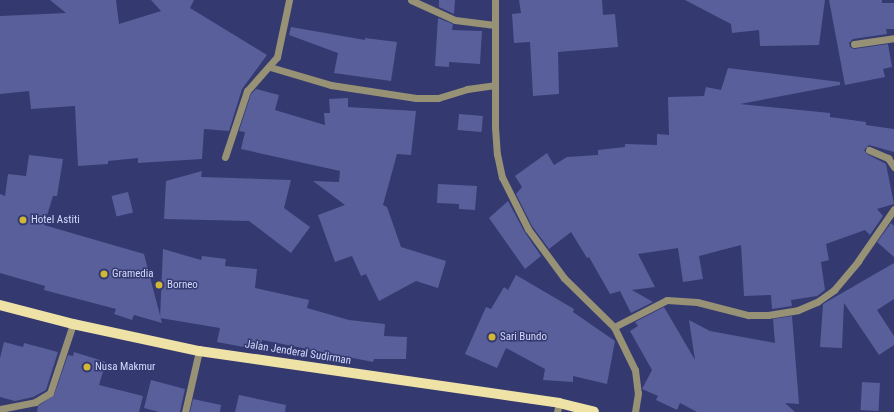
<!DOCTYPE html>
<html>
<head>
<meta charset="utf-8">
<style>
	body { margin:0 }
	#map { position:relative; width:894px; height:412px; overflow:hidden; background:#343970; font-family:"Roboto Condensed",sans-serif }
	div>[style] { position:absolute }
	.building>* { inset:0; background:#585f9a; transform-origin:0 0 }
	.minor>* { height:7px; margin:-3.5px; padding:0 3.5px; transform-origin:3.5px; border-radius:3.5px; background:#979175 }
	.major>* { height:10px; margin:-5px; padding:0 5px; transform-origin:5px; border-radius:5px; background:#efe2a6 }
	.dots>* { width:11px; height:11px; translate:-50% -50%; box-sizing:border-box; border:2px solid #343970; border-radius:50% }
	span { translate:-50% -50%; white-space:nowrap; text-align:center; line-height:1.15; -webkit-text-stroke:3px #343970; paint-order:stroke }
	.poi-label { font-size:11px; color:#d4dafc }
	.left { translate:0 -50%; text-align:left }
	.street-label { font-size:11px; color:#d4dafc }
</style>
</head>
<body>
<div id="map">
	<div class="building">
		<div style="clip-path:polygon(50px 0,116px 0,119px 24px,161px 11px,151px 0,194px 0,190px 8px,267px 55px,242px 89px,229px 131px,204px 129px,202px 159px,138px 163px,138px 158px,108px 161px,108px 164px,78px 166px,75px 106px,31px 109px,29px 91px,0 94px,0 16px,66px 13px)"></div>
		<div style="clip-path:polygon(439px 0,455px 0,454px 14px,439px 7px)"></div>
		<div style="clip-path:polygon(519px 0,602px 0,603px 15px,615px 14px,618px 47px,558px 52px,559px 94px,533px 96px,530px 42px,514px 43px,512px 14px,521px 13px)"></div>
		<div style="clip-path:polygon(685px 0,825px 0,819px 45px,760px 46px,759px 30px,732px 33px,731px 24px)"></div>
		<div style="clip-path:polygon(829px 0,882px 0,882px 3px,894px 3px,894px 29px,886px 29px,887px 34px,853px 39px,849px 43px,850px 47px,854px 49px,888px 44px,892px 67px,883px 69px,885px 77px,845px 85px)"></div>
		<div style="clip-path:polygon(438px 18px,453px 24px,452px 30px,482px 31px,480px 64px,449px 62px,449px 67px,435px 66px)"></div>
		<div style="clip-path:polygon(291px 27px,365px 40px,365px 38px,397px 42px,391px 81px,334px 73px,338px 53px,289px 35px)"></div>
		<div style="clip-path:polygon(728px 68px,840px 82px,840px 85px,740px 104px,830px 113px,830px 117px,866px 122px,866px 125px,894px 129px,894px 152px,869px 145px,864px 150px,867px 154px,886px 164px,894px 204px,877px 209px,883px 216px,870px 235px,865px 230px,826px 244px,829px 260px,821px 262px,825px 290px,817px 296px,791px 300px,792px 306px,772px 309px,771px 295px,744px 296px,741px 245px,699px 256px,703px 279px,683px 282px,678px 248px,638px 254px,655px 287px,632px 290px,653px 302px,631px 313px,620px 291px,610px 294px,589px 257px,587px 258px,571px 232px,549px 249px,532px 226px,516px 194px,522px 187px,515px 176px,547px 153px,554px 165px,567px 157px,598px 155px,598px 150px,625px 147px,625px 144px,657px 145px,657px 134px,669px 135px,668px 97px,704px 96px,706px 87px,721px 90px)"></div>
		<div style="clip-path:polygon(256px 89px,279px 95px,275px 110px,325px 125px,324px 113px,330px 113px,329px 99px,348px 98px,348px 107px,416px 111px,411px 155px,397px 154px,383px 205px,387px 207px,401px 247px,446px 261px,438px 288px,416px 281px,379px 301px,366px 274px,361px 276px,352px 256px,335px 262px,318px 215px,345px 205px,313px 181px,339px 182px,340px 171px,241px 149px,245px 132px,239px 131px,251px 94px)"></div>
		<div style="left:459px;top:114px;width:24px;height:16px;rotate:5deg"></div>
		<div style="clip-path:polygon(29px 155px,63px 159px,57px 196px,53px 196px,44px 225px,144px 254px,162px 323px,134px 315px,132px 320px,114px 314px,116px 309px,44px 290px,45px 286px,0 273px,0 194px,5px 196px,8px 174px,26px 176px)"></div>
		<div style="clip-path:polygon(202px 171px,201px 177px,291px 180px,284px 208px,310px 227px,291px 253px,249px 221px,164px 219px,166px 181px)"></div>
		<div style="clip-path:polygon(438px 184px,477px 186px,475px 210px,459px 209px,459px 204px,437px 203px)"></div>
		<div style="left:128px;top:192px;width:21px;height:17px;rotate:76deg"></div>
		<div style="clip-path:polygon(508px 201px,524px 231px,541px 256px,525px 269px,489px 218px)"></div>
		<div style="clip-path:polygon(891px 223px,894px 226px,894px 257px,877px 242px)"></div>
		<div style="clip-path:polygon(163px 249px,201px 260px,202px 256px,226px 259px,225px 266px,257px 269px,255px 288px,309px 300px,307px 308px,349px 320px,385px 324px,384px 336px,407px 337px,406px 359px,374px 359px,373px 362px,262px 340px,260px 350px,217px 342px,220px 328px,160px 318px)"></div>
		<div style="clip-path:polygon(894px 263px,894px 299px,877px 310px,894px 336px,894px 345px,879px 355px,844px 303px,842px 348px,820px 347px,823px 304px)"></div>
		<div style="clip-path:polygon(516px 275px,574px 309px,573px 312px,615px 341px,607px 384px,573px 376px,573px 382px,543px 380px,545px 369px,506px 348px,497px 368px,465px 354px,486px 307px,491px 309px,504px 287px,508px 290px)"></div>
		<div style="clip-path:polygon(664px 307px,695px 360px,689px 320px,710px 331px,775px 343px,773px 319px,792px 316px,799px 404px,785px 403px,795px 412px,697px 412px,680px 403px,677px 410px,656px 400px,658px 396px,642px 389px,652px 370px,630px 331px,638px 326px,635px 322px)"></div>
		<div style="clip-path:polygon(4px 342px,23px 347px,24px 343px,58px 352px,46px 390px,33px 397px,15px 401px,0 397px,0 358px)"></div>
		<div style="clip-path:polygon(74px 352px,106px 362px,99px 385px,143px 396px,139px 412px,37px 412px,38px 406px,54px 395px,68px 355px,73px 356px)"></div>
		<div style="clip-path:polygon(151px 380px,185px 389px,180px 412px,159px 412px,144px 408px)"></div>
		<div style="left:862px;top:382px;width:18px;height:28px;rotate:3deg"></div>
		<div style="clip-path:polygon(239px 395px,286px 405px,285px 412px,235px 412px)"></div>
		<div style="clip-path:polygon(193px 399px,221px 405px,220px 412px,190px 412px)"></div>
	</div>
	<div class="minor">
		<div style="left:411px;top:0;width:48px;rotate:24.4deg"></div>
		<div style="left:455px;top:20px;width:40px;rotate:7.1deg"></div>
		<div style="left:495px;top:0;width:127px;rotate:90deg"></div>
		<div style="left:495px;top:127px;width:27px;rotate:86deg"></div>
		<div style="left:497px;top:154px;width:24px;rotate:78deg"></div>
		<div style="left:502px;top:177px;width:58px;rotate:63.4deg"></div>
		<div style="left:528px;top:229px;width:61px;rotate:53.7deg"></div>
		<div style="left:564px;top:278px;width:70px;rotate:44.4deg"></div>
		<div style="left:614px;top:327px;width:48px;rotate:64deg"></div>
		<div style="left:635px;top:370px;width:23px;rotate:83deg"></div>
		<div style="left:638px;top:393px;width:19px;rotate:99deg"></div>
		<div style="left:854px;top:44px;width:40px;rotate:-8.5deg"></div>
		<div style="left:270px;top:67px;width:64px;rotate:16.4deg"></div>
		<div style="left:331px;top:85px;width:86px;rotate:8.7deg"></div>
		<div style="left:416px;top:98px;width:22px"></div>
		<div style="left:438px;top:98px;width:30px;rotate:-17deg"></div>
		<div style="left:467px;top:89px;width:28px;rotate:-8deg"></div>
		<div style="left:869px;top:150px;width:21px;rotate:23deg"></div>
		<div style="left:888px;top:158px;width:11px;rotate:56deg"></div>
		<div style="left:225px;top:157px;width:70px;rotate:-71.6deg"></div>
		<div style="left:247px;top:91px;width:45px;rotate:-48.6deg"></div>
		<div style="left:277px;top:57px;width:58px;rotate:-78.1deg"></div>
		<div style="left:614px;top:327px;width:59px;rotate:-27deg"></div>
		<div style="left:667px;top:300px;width:30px;rotate:4deg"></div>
		<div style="left:697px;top:302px;width:53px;rotate:14.3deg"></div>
		<div style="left:748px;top:315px;width:20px"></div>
		<div style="left:768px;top:315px;width:30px;rotate:-9deg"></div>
		<div style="left:798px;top:310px;width:21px;rotate:-23deg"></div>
		<div style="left:817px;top:302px;width:21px;rotate:-35deg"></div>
		<div style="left:834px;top:290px;width:38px;rotate:-50deg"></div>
		<div style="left:858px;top:261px;width:63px;rotate:-55.3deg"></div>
		<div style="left:0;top:409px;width:36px;rotate:-11deg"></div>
		<div style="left:35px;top:402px;width:17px;rotate:-31deg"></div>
		<div style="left:50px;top:393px;width:73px;rotate:-71.6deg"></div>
		<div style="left:185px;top:412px;width:63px;rotate:-77.1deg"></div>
		<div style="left:557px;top:412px;width:9px;rotate:-77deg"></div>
	</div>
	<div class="major">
		<div style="left:0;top:305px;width:75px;rotate:14.6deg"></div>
		<div style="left:73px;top:324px;width:129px;rotate:12.1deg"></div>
		<div style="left:199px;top:351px;width:364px;rotate:8.2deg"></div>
		<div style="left:559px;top:403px;width:36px;rotate:14deg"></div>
	</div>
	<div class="dots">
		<div style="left:23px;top:220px;background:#d1b736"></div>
		<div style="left:104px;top:274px;background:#d1b736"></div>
		<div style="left:159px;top:285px;background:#d1b736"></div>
		<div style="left:492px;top:337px;background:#d1b736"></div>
		<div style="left:87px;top:367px;background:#d1b736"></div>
	</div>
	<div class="poi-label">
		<span class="left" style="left:31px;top:220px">Hotel Astiti</span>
		<span class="left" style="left:112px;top:274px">Gramedia</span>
		<span class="left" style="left:167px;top:285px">Borneo</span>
		<span class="left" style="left:500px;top:337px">Sari Bundo</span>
		<span class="left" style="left:95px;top:367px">Nusa Makmur</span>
	</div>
	<div class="street-label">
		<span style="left:298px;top:353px;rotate:9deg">Jalan Jenderal Sudirman</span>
	</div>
</div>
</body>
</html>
